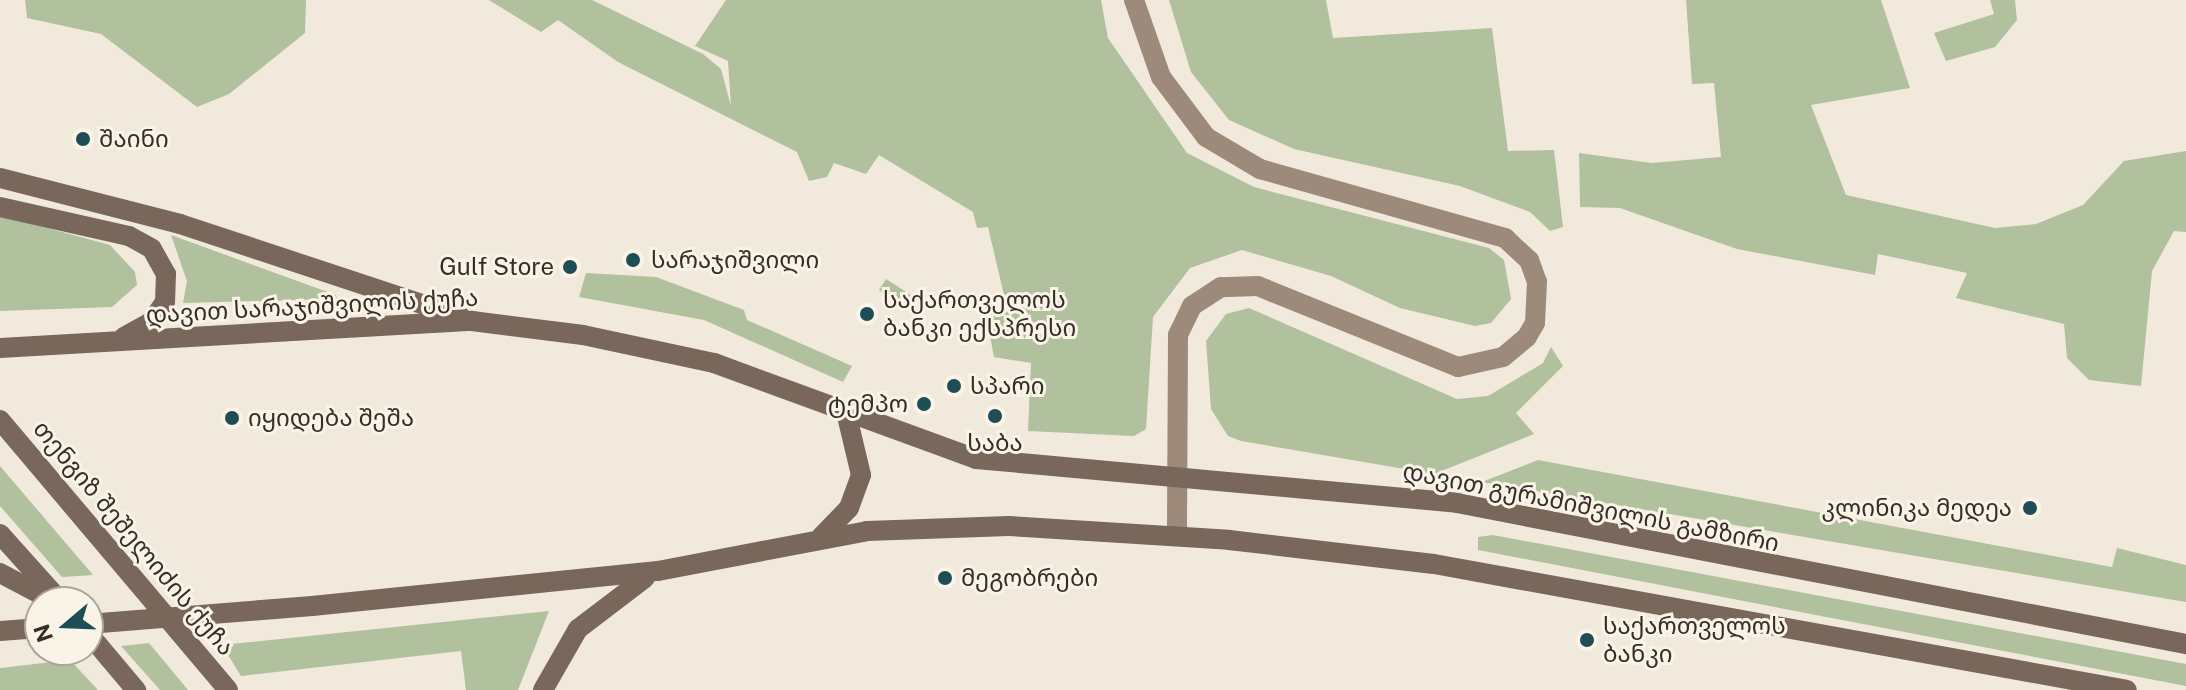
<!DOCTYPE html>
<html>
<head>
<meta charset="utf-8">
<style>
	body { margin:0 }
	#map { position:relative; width:2186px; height:690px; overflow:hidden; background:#f1e9dc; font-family:"Public Sans","Noto Sans Georgian",sans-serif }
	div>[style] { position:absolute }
	.green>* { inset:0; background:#b1c09d }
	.secondary>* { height:20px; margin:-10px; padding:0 10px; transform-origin:10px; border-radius:10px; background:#9d8a7a }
	.primary>* { height:20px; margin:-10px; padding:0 10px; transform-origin:10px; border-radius:10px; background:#78675a }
	.primary-bridge>* { height:20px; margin:-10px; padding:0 10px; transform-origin:10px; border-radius:10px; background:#78675a }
	.dots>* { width:22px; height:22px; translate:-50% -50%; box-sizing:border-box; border:4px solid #f9f3e8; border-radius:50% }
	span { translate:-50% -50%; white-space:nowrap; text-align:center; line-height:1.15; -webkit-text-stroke:6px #f9f3e8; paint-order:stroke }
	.poi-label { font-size:24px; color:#362e28 }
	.left { translate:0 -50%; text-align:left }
	.right { translate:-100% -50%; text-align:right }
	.street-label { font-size:24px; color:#362e28 }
	.north { position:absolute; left:24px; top:586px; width:80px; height:80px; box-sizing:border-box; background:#f9f3e8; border:2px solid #aba49b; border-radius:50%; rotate:251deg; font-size:22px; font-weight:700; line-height:32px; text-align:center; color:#362e28 }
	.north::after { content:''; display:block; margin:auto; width:28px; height:36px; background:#1f4d56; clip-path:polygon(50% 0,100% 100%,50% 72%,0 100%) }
</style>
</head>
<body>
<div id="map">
	<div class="green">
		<div style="clip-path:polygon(25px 0,306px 0,305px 33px,229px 94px,197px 107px,101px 34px,27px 18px)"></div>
		<div style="clip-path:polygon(489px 0,592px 0,703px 54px,721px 69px,731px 106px,728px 61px,695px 46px,726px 0,1101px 0,1108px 38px,1187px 153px,1254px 187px,1489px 248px,1504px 260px,1511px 299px,1491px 323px,1475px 326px,1400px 308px,1331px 276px,1242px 250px,1190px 268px,1153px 317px,1146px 429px,1134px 436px,1028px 431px,1031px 363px,994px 357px,986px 315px,1008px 312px,988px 227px,977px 228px,973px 212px,879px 155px,866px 174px,834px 163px,827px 177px,809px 181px,797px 152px,618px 62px,558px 20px,541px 32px)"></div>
		<div style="clip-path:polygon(1169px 0,1326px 0,1333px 38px,1492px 28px,1508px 151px,1554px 150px,1563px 227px,1550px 231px,1530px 212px,1460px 186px,1294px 149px,1229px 120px,1191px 72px)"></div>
		<div style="clip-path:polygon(1686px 0,1881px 0,1910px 88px,1811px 105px,1846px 195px,1995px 228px,2036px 224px,2083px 205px,2124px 161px,2186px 151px,2186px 232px,2174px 231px,2152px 271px,2141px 386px,2089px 380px,2067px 358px,2064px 324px,1956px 298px,1967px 273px,1878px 254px,1875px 275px,1737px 249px,1620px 208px,1580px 207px,1579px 153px,1652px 163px,1721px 157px,1714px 83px,1692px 84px)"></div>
		<div style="clip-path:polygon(1990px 0,2015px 0,2017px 20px,1995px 47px,1946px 61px,1934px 33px,1994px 14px)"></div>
		<div style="clip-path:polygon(0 215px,110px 245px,135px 272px,137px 285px,112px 307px,0 311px)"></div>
		<div style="clip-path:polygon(171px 235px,336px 295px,337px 299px,183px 303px,187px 281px)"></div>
		<div style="clip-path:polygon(586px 273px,656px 277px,744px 310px,747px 320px,852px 366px,843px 382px,704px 320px,579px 297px)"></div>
		<div style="clip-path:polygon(886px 279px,911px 295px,919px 316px,879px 290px)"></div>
		<div style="clip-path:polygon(1249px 308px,1457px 399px,1488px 396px,1543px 363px,1551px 347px,1563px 366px,1516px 413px,1534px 434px,1434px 474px,1241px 441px,1228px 436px,1211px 409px,1206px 341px,1226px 314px)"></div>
		<div style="clip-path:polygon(1538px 460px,2112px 567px,2117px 548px,2186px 565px,2186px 602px,1482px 482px)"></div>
		<div style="clip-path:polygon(0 466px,93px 575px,62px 577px,0 506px)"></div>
		<div style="clip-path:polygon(1493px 535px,2186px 664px,2186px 686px,1478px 550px,1478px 537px)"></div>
		<div style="clip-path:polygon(549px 611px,518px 690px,466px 690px,461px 651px,241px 676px,222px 645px)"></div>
		<div style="clip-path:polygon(149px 643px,188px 690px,160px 690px,121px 646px)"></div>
		<div style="clip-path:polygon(70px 660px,98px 690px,0 690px,0 668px)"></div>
	</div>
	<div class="secondary">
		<div style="left:1134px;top:0;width:82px;rotate:70.7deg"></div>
		<div style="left:1161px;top:77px;width:75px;rotate:53.1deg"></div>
		<div style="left:1206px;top:137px;width:63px;rotate:30.7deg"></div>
		<div style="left:1260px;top:169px;width:255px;rotate:15.7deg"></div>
		<div style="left:1505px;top:238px;width:33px;rotate:43deg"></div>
		<div style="left:1529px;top:260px;width:23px;rotate:70deg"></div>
		<div style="left:1537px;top:282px;width:41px;rotate:92.8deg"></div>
		<div style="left:1535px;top:323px;width:16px;rotate:120deg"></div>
		<div style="left:1527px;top:337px;width:31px;rotate:140deg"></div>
		<div style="left:1503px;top:357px;width:46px;rotate:167.5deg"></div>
		<div style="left:1458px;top:367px;width:216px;rotate:-158deg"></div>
		<div style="left:1258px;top:286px;width:37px;rotate:178deg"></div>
		<div style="left:1221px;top:287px;width:35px;rotate:147deg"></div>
		<div style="left:1192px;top:306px;width:32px;rotate:116deg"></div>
		<div style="left:1178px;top:335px;width:201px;rotate:90.3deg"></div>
	</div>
	<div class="primary">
		<div style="left:0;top:178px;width:186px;rotate:14.3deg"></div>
		<div style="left:180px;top:224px;width:296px;rotate:18.3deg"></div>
		<div style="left:0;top:207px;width:132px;rotate:12.7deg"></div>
		<div style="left:129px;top:236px;width:26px;rotate:29deg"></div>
		<div style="left:152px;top:249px;width:29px;rotate:61deg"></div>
		<div style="left:166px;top:274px;width:28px;rotate:92deg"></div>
		<div style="left:165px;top:302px;width:24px;rotate:125deg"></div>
		<div style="left:151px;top:322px;width:31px;rotate:151deg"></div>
		<div style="left:0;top:348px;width:473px;rotate:-3.3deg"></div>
		<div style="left:472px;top:321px;width:112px;rotate:7.2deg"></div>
		<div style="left:583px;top:335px;width:134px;rotate:12.1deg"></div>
		<div style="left:714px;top:363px;width:279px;rotate:20.1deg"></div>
		<div style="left:976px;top:459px;width:483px;rotate:5.2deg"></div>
		<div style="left:1457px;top:503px;width:743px;rotate:10.95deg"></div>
		<div style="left:0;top:420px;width:353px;rotate:49.8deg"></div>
		<div style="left:0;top:534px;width:91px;rotate:48.1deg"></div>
		<div style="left:821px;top:537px;width:40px;rotate:-46deg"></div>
		<div style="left:849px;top:508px;width:35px;rotate:-70deg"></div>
		<div style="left:861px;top:475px;width:65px;rotate:-103.4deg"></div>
		<div style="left:0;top:573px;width:60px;rotate:27.8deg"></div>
		<div style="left:312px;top:606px;width:348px;rotate:-5.8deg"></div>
		<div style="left:658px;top:571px;width:213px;rotate:-10.8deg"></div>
		<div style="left:867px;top:531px;width:142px;rotate:-2deg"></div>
		<div style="left:1009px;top:526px;width:220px;rotate:3.6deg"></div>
		<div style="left:1229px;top:540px;width:206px;rotate:6.7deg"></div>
		<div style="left:1434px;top:564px;width:704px;rotate:10.3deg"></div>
		<div style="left:0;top:631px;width:40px;rotate:-4.3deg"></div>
		<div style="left:88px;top:633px;width:75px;rotate:49.9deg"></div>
		<div style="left:543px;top:690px;width:70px;rotate:-60.2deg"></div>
		<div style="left:578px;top:629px;width:84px;rotate:-37.3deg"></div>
	</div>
	<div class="primary-bridge">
		<div style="left:88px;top:624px;width:225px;rotate:-4.6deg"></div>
	</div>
	<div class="dots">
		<div style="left:83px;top:139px;background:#1f4d56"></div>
		<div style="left:633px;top:260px;background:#1f4d56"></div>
		<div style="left:570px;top:267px;background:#1f4d56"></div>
		<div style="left:867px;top:314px;background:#1f4d56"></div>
		<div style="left:954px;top:386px;background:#1f4d56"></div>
		<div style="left:924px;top:404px;background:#1f4d56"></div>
		<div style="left:995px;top:416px;background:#1f4d56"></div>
		<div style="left:232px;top:418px;background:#1f4d56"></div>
		<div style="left:2030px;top:508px;background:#1f4d56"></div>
		<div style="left:945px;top:578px;background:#1f4d56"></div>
		<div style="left:1587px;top:640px;background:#1f4d56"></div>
	</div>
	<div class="poi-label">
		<span class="left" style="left:99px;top:139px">შაინი</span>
		<span class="left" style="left:651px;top:260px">სარაჯიშვილი</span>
		<span class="right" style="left:554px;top:267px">Gulf Store</span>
		<span class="left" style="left:883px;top:314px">საქართველოს<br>ბანკი ექსპრესი</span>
		<span class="left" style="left:970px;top:386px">სპარი</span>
		<span class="right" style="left:908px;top:404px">ტემპო</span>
		<span class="left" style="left:248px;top:418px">იყიდება შეშა</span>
		<span style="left:995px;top:443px">საბა</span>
		<span class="right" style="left:2012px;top:508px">კლინიკა მედეა</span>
		<span class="left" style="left:961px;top:578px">მეგობრები</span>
		<span class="left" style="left:1603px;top:640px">საქართველოს<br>ბანკი</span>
	</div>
	<div class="street-label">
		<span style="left:312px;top:306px;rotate:-3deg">დავით სარაჯიშვილის ქუჩა</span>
		<span style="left:1591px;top:507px;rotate:11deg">დავით გურამიშვილის გამზირი</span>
		<span style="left:134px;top:538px;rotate:50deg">თენგიზ შეშელიძის ქუჩა</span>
	</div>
	<div class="north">N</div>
</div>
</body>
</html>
